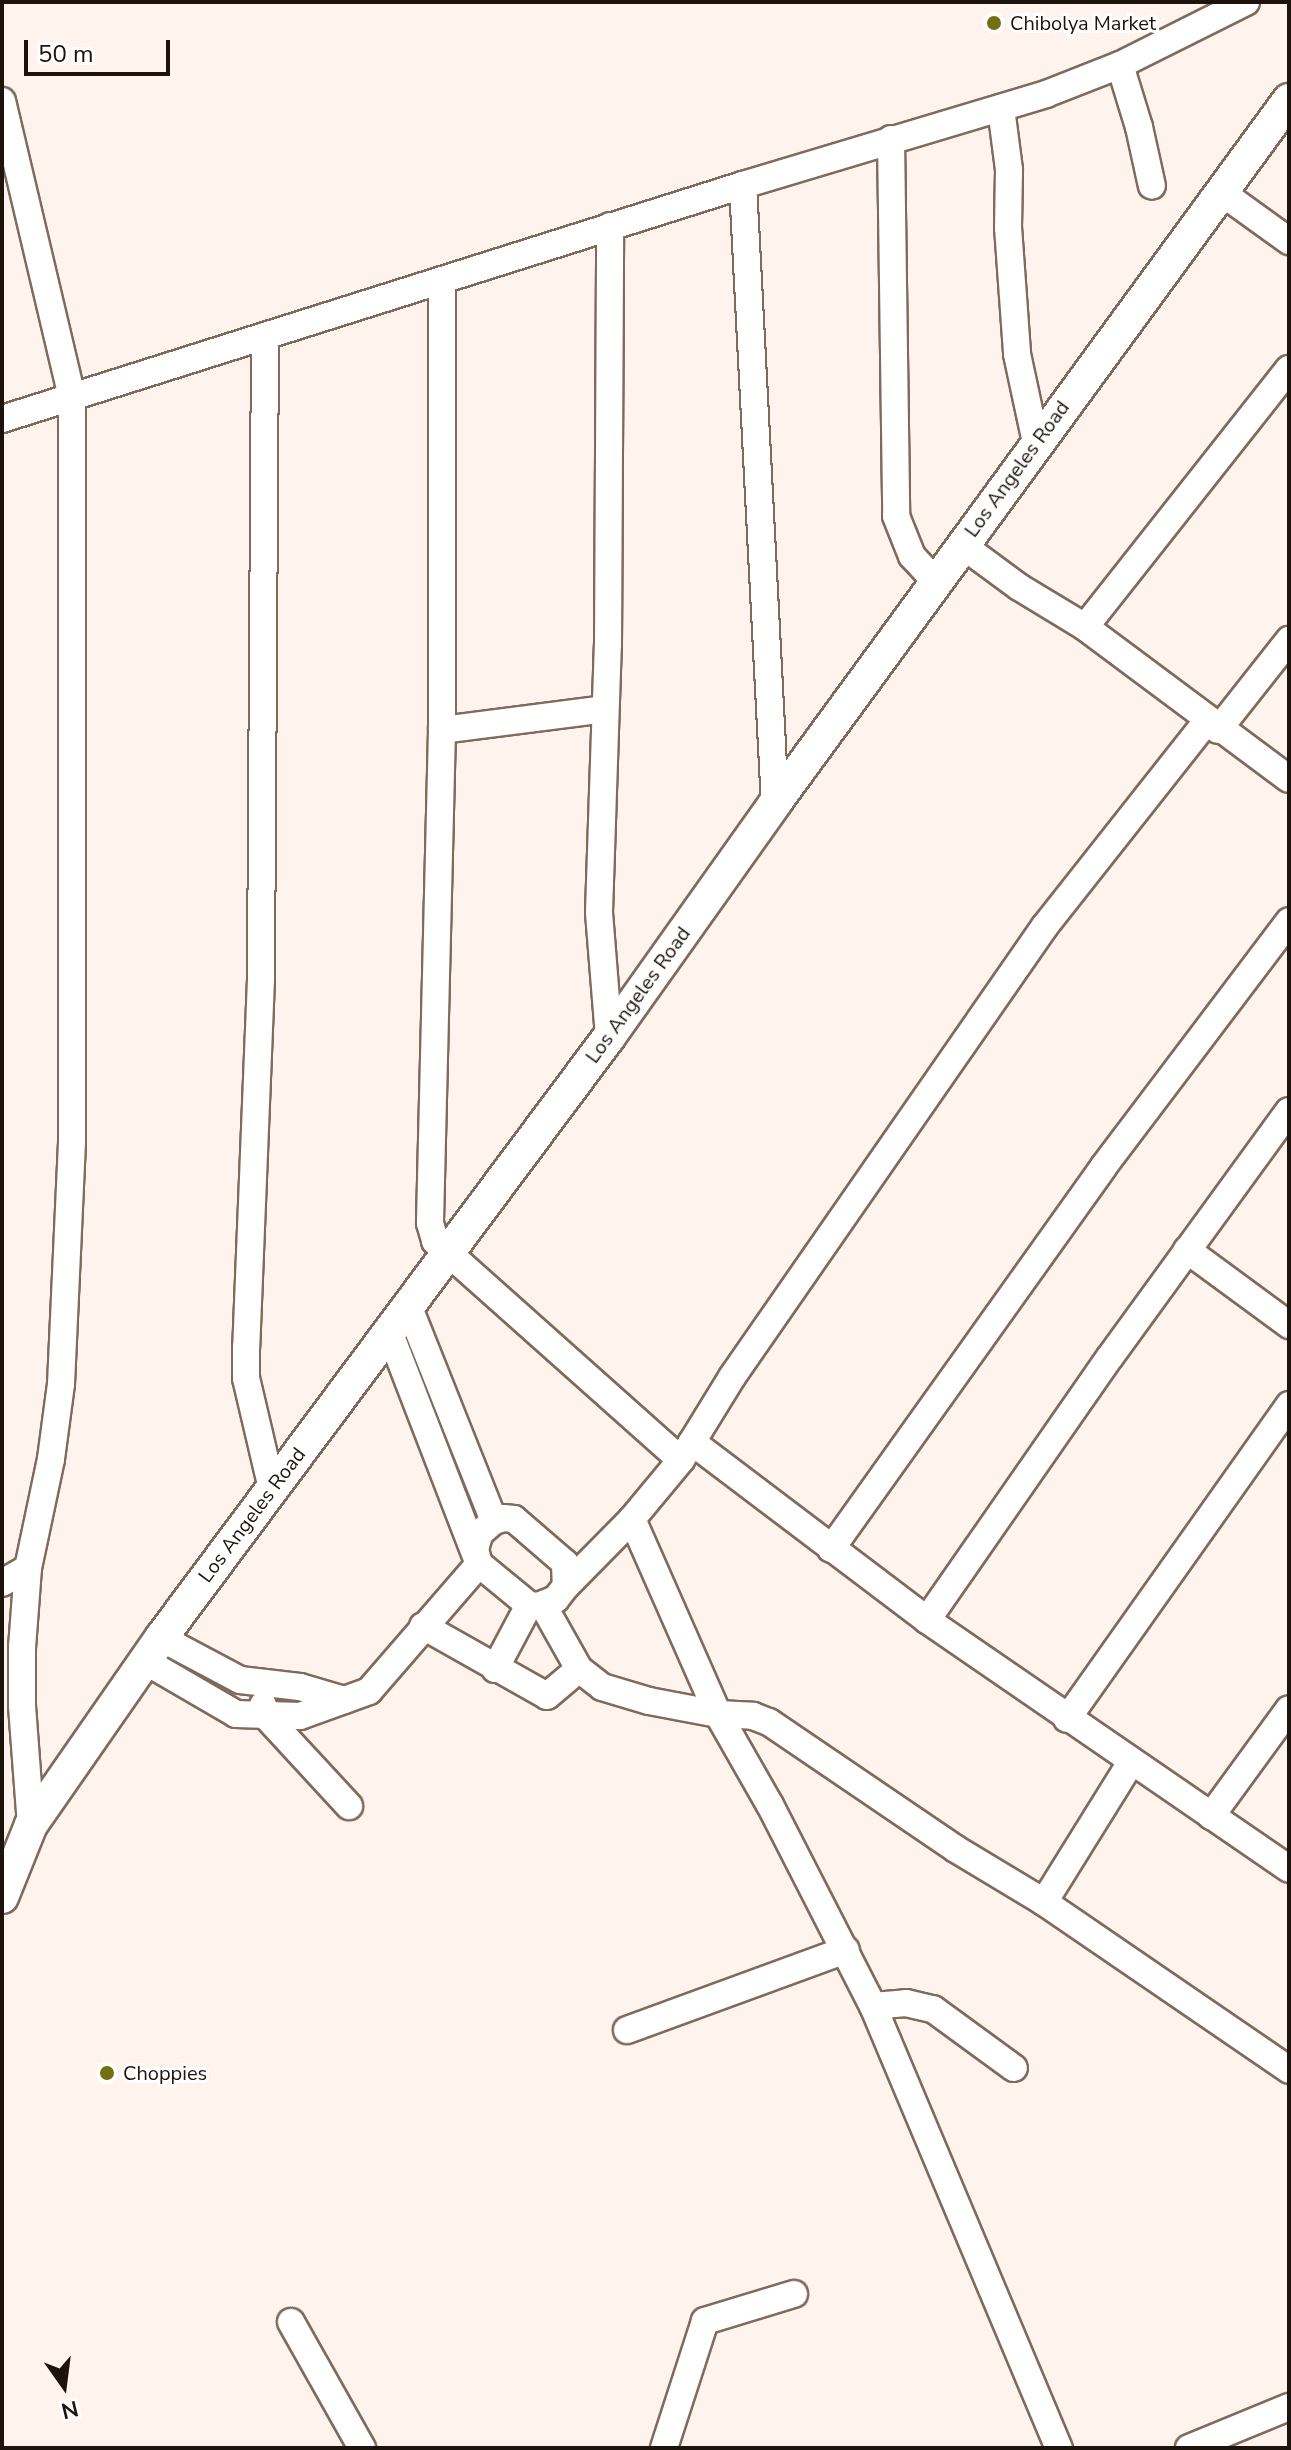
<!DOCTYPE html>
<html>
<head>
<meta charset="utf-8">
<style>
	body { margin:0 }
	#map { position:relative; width:1291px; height:2450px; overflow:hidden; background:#fef4ed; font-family:"Nunito Sans",sans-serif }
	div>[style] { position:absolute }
	.roads { filter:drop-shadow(2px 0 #806a5b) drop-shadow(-2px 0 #806a5b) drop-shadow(0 2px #806a5b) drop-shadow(0 -2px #806a5b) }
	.minor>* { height:26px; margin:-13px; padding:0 13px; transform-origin:13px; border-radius:13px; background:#fff }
	.major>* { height:32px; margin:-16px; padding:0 16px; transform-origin:16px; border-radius:16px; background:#fff }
	.dots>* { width:22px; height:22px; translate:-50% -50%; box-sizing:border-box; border:4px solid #fff; border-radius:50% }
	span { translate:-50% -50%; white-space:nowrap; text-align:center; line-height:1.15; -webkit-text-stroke:6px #fff; paint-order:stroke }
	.poi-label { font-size:20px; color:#1c130d }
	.left { translate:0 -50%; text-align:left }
	.street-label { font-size:20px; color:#1c130d }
	.frame { position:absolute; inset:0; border:4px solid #1c130d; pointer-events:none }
	.north { position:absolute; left:24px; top:2346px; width:80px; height:80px; -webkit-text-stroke:6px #fff; paint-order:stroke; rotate:166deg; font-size:22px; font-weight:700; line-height:32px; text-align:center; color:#1c130d }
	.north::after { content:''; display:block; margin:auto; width:28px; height:36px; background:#1c130d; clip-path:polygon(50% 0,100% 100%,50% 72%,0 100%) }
	.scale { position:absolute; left:24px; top:40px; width:146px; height:36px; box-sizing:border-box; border:4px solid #1c130d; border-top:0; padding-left:10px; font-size:24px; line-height:28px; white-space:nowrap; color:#1c130d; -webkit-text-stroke:6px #fff; paint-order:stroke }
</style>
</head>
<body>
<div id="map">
	<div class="roads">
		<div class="minor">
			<div style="left:1120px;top:65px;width:65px;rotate:73deg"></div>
			<div style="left:1139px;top:127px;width:60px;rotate:77.6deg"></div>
			<div style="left:2px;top:101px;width:304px;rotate:76.7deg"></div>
			<div style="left:72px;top:397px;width:745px;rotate:90deg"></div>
			<div style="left:72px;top:1142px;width:242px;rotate:92.6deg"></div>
			<div style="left:61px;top:1384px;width:76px;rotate:97.6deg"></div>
			<div style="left:51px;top:1459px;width:111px;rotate:101.9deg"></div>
			<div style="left:28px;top:1568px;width:79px;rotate:94.3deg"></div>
			<div style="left:22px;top:1647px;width:59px;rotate:90deg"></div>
			<div style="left:22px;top:1706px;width:119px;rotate:85.7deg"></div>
			<div style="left:1001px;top:108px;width:63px;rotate:82.6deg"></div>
			<div style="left:1009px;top:170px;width:57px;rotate:91deg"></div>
			<div style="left:1008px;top:227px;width:127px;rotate:85.9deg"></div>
			<div style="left:1017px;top:354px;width:91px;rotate:77.9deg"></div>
			<div style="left:891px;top:139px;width:377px;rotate:89.2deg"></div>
			<div style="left:896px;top:516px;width:43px;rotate:68.2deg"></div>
			<div style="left:912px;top:556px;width:35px;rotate:47deg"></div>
			<div style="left:743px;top:185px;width:619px;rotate:87.04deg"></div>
			<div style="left:1221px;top:192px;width:84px;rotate:35.8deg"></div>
			<div style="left:442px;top:280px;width:450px;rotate:90deg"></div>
			<div style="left:442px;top:730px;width:493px;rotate:91.4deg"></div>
			<div style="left:430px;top:1223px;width:19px;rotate:74deg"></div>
			<div style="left:435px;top:1241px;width:329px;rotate:41.7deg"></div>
			<div style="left:265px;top:336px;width:643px;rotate:90.36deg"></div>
			<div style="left:261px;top:979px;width:368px;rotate:92.3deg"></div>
			<div style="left:246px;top:1347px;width:31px;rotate:90deg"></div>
			<div style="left:246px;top:1378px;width:114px;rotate:76.8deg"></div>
			<div style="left:2px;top:419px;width:777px;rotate:-17.53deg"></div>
			<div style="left:743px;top:185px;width:316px;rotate:-16.7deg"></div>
			<div style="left:1046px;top:94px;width:79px;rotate:-21.4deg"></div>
			<div style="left:1120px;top:65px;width:141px;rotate:-26.6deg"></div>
			<div style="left:962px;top:545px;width:71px;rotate:36.4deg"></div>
			<div style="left:1019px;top:587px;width:77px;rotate:31.2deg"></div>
			<div style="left:1085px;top:627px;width:254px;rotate:36.7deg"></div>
			<div style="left:1085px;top:627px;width:329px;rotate:-51.7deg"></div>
			<div style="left:442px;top:730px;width:164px;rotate:-7.3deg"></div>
			<div style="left:1218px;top:730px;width:115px;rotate:-51.7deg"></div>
			<div style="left:609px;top:1037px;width:125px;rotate:-94.6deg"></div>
			<div style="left:599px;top:912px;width:267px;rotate:-88.1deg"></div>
			<div style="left:608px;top:645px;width:419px;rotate:-89.7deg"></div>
			<div style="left:1187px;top:1250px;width:127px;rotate:36.3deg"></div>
			<div style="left:408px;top:1305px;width:232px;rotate:68.3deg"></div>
			<div style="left:389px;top:1331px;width:242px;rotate:68.9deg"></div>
			<div style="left:692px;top:1442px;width:295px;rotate:37.1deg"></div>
			<div style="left:927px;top:1620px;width:439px;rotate:34.5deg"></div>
			<div style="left:504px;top:1518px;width:10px;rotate:6deg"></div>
			<div style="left:514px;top:1519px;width:67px;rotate:40.8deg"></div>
			<div style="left:565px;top:1563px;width:23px;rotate:88deg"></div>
			<div style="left:566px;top:1586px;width:16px;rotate:128deg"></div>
			<div style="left:556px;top:1599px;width:19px;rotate:159deg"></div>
			<div style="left:538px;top:1606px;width:9px;rotate:-174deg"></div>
			<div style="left:529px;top:1605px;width:65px;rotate:-140.6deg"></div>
			<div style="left:479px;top:1564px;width:16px;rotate:-105deg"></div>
			<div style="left:475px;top:1549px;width:17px;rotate:-73deg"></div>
			<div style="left:480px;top:1533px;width:18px;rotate:-41deg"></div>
			<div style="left:494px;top:1521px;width:10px;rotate:-17deg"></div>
			<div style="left:632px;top:1519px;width:213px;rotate:66.2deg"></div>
			<div style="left:718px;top:1714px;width:35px;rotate:3deg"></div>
			<div style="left:753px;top:1716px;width:17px;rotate:21deg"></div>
			<div style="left:769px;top:1722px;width:226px;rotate:34.2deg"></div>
			<div style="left:956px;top:1849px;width:103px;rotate:31.1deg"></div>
			<div style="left:1044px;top:1902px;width:297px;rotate:34.4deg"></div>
			<div style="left:831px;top:1549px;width:470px;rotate:-54.5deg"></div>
			<div style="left:1104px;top:1166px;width:307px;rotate:-52.9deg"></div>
			<div style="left:2px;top:1583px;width:30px;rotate:-30deg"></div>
			<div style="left:566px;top:1586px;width:94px;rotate:-45.4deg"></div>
			<div style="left:632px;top:1519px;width:77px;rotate:-50.3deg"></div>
			<div style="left:681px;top:1460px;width:97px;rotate:-58.4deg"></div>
			<div style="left:732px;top:1377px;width:549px;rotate:-55.24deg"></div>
			<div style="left:1045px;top:926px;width:261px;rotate:-51.7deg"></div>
			<div style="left:543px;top:1605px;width:73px;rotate:60.6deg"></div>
			<div style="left:579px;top:1669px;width:29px;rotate:38deg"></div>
			<div style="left:602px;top:1687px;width:49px;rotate:16.6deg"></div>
			<div style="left:649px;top:1701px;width:70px;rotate:10.7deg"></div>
			<div style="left:718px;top:1714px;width:105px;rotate:60.3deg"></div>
			<div style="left:770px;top:1805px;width:226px;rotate:62.9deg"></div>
			<div style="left:873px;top:2006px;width:480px;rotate:67.2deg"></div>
			<div style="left:927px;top:1620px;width:320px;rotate:-55.2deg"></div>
			<div style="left:1110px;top:1357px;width:304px;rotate:-54deg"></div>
			<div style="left:423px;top:1626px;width:142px;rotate:29.4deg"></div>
			<div style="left:547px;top:1696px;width:42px;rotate:-40.2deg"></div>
			<div style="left:161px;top:1638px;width:89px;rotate:28deg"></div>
			<div style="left:240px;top:1680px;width:60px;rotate:6.7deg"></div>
			<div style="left:300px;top:1687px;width:46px;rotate:16.5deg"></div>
			<div style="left:145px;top:1661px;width:105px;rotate:30.2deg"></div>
			<div style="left:236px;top:1714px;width:64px;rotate:1.8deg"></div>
			<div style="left:300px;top:1716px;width:73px;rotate:-19.9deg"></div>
			<div style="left:369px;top:1691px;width:168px;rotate:-49.1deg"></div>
			<div style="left:495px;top:1669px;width:72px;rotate:-62deg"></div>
			<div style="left:263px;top:1705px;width:10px;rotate:79deg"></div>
			<div style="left:265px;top:1715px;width:124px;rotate:47.3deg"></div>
			<div style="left:1067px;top:1719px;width:385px;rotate:-54.7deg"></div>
			<div style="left:1211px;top:1816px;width:132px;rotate:-53.9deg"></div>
			<div style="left:1044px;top:1902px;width:165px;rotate:-58.1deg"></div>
			<div style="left:873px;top:2006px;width:33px;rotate:-5deg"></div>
			<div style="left:906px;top:2003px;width:28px;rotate:13deg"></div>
			<div style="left:933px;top:2009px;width:100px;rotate:36.1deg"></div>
			<div style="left:627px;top:2030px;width:233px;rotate:-20.1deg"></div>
			<div style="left:291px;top:2322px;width:145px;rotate:60.6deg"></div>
			<div style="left:664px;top:2448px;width:133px;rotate:-72.1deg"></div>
			<div style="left:705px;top:2321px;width:93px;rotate:-16.9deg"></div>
			<div style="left:1189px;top:2448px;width:108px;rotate:-22.3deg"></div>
		</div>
		<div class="major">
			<div style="left:2px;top:1897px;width:78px;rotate:-68.1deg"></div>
			<div style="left:31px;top:1825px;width:228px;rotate:-55.2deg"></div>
			<div style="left:161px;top:1638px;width:750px;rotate:-53.3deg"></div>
			<div style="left:609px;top:1037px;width:287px;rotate:-54.6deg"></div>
			<div style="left:775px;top:803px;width:871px;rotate:-53.83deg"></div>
		</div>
	</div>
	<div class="dots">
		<div style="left:994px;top:23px;background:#727013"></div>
		<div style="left:107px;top:2073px;background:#727013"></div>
	</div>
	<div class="poi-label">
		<span class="left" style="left:1010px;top:23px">Chibolya Market</span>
		<span class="left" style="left:123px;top:2073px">Choppies</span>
	</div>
	<div class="street-label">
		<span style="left:1017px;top:469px;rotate:-54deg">Los Angeles Road</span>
		<span style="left:638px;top:995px;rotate:-54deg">Los Angeles Road</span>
		<span style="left:252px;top:1515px;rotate:-53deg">Los Angeles Road</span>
	</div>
	<div class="frame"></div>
	<div class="north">N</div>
	<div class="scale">50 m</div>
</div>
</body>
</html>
